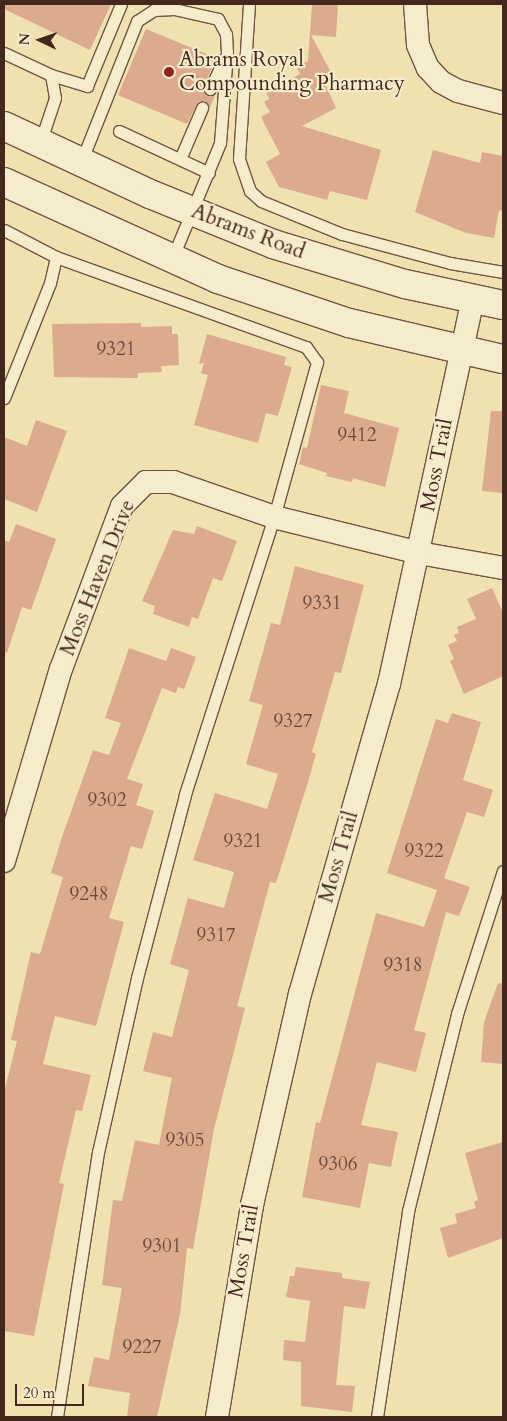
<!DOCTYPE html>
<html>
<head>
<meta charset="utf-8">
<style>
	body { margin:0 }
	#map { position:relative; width:507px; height:1421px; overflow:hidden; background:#f0e1b0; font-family:Cardo,serif }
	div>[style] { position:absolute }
	.building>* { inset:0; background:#dcaa8c }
	.roads { filter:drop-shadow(1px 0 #705642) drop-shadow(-1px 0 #705642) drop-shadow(0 1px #705642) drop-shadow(0 -1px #705642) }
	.service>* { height:11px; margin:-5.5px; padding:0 5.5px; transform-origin:5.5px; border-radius:5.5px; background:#f5eccc }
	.minor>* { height:22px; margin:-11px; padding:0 11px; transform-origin:11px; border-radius:11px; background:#f5eccc }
	.secondary>* { height:28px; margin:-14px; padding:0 14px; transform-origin:14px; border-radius:14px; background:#f5eccc }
	.dots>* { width:14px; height:14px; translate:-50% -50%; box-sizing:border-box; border:2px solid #f5eccc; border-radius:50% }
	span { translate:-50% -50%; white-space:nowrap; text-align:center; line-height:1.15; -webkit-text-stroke:4.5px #f5eccc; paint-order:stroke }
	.number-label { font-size:19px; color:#6b4839 }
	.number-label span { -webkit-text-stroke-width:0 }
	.poi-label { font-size:21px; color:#45281d }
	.left { translate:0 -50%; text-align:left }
	.street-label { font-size:21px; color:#45281d }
	.frame { position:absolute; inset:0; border:5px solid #45281d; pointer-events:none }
	.north { position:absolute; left:15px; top:15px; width:50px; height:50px; -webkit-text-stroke:4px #f5eccc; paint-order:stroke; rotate:273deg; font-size:14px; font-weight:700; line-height:20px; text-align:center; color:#45281d }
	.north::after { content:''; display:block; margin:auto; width:18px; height:22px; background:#45281d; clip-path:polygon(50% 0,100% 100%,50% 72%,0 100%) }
	.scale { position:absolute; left:15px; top:1384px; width:69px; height:22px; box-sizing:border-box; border:2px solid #45281d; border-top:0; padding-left:6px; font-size:15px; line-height:18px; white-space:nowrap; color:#45281d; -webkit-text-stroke:4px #f5eccc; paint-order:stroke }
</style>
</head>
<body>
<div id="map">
	<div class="building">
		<div style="clip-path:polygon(4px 4px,111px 4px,90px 50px,4px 9px)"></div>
		<div style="clip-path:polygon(312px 4px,338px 4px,336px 37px,311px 35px,333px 76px,324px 81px,336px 108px,302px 126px,381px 150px,367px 200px,330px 191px,327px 200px,279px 187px,266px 162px,280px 154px,261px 117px,270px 112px,264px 102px,269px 99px,266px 92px,300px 74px,296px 67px,308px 61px)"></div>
		<div style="clip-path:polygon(146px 29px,216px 58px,203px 89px,207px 96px,216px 93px,209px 110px,205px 101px,198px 102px,187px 124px,118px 95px)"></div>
		<div style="clip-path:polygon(433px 150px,480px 163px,482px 152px,503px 156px,503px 211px,499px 210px,494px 238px,466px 233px,415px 212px)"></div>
		<div style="clip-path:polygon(141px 323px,141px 327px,172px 326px,172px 334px,178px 334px,179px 365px,161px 366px,162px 372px,138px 373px,138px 378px,54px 377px,52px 324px)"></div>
		<div style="clip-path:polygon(207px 334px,286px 357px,284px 365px,292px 367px,278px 416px,266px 413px,258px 443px,194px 425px,208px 375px,201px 373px,204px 363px,199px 364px)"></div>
		<div style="clip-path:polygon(321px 385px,349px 391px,344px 413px,399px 428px,385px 487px,353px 478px,352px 482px,326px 476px,327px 473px,299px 464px,303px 447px,307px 448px)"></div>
		<div style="clip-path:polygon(491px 411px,503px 411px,503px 493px,482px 491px)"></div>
		<div style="clip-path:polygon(36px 420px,67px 431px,37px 512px,4px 499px,4px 437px,27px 446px)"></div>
		<div style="clip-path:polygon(16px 524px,56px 539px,31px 610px,22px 607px,7px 653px,4px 652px,4px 540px,9px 542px)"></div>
		<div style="clip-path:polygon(197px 526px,237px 541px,222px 581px,213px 578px,198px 619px,192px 617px,189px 627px,153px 614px,155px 606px,142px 601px,173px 530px,194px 534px)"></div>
		<div style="clip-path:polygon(295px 566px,364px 585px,341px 673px,335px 672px,312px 752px,316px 754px,308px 782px,276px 883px,270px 882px,237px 1006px,245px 1008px,214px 1129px,193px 1249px,187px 1248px,180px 1314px,157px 1417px,127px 1417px,130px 1393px,88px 1386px,94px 1357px,109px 1360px,122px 1288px,102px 1285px,113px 1200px,122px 1201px,135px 1140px,159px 1145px,172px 1078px,143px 1071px,153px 1032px,172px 1037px,189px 970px,170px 964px,188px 898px,224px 908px,234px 872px,193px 860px,215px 793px,267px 809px,278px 774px,246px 764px,263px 705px,249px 701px,271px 623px,280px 625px)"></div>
		<div style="clip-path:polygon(492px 588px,503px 613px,503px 676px,464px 694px,450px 661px,454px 659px,448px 645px,457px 641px,454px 635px,459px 633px,457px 627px,476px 619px,467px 599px)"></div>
		<div style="clip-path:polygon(129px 648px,166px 661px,171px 648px,196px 657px,184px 689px,178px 687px,176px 693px,162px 688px,127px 779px,143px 784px,136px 805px,154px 811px,142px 849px,131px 846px,109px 918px,124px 922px,96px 1026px,55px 1016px,43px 1064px,91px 1075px,82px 1111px,76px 1110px,59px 1183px,64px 1184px,34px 1336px,4px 1331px,4px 1092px,17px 1041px,11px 1040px,31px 952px,40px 954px,63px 877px,51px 873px,61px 840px,93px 750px,109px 755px,121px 723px,105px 718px)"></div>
		<div style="clip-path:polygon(452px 713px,481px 722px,463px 780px,493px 790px,484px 817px,467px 812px,444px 878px,470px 887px,459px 916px,446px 912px,414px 1030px,426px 1033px,416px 1072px,377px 1062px,361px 1125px,398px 1132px,391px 1167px,369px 1163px,360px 1208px,302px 1197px,316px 1122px,320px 1123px,376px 913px,424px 927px,437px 890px,387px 873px,436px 719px,448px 723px)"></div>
		<div style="clip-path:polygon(498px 983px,503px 984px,503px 1064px,481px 1062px,484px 1022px)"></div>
		<div style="clip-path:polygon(503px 1142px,503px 1238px,448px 1258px,440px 1228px,457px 1223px,455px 1214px,476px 1208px,474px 1202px,478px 1200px,465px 1153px)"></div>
		<div style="clip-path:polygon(296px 1267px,342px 1273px,342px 1278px,370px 1282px,365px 1309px,344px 1306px,336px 1385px,355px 1386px,352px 1412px,301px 1406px,301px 1362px,283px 1360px,284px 1340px,305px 1342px,310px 1301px,286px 1297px,290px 1276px,294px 1276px)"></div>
	</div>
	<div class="roads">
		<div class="service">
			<div style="left:249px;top:4px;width:155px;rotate:93.7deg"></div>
			<div style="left:239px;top:159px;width:34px;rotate:71deg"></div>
			<div style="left:250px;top:191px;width:15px;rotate:42deg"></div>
			<div style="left:261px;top:201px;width:87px;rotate:22.2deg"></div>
			<div style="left:342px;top:234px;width:112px;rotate:15deg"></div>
			<div style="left:450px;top:263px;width:54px;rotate:9.6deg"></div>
			<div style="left:4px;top:53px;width:52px;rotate:25.1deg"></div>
			<div style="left:51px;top:75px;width:23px;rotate:80deg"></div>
			<div style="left:55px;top:98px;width:47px;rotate:108.4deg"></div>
			<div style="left:51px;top:75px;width:38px;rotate:17deg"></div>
			<div style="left:87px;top:86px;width:89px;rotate:-67.5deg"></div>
			<div style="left:210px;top:89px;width:33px;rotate:-65deg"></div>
			<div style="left:119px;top:131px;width:99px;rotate:25deg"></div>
			<div style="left:180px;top:159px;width:56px;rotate:-66.7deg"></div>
			<div style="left:81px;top:162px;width:152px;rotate:-68.3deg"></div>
			<div style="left:137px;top:21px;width:20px;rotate:-33deg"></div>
			<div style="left:154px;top:10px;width:20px;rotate:-3deg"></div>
			<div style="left:174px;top:9px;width:45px;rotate:12.8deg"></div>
			<div style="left:218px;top:19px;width:17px;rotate:62deg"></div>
			<div style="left:226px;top:34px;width:18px;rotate:87deg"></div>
			<div style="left:227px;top:52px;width:91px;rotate:94.4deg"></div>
			<div style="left:220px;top:143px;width:126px;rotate:112.5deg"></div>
			<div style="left:4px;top:230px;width:59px;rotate:27.4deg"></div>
			<div style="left:56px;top:257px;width:27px;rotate:103deg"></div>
			<div style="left:50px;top:283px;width:124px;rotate:111.8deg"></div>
			<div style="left:56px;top:257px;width:266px;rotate:19.8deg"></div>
			<div style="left:306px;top:347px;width:19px;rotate:54deg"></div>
			<div style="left:317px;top:362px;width:161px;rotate:105.5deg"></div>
			<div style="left:274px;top:517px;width:292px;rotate:107.8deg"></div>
			<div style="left:185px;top:795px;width:189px;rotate:104.7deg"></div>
			<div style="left:137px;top:978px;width:178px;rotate:102.6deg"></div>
			<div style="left:98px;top:1152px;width:268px;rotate:98.8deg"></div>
			<div style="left:377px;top:1417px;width:208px;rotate:-81.4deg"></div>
			<div style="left:408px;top:1211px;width:203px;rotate:-76deg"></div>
			<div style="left:457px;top:1014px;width:150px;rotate:-72.2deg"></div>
		</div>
		<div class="minor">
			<div style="left:415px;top:4px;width:41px;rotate:85.8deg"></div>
			<div style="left:418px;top:45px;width:25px;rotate:67deg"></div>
			<div style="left:428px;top:68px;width:19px;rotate:47deg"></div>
			<div style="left:441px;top:82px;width:19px;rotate:28deg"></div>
			<div style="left:458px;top:91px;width:47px;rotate:14.9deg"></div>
			<div style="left:4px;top:861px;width:200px;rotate:-73.5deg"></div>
			<div style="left:61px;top:669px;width:174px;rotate:-69.5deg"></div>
			<div style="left:122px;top:506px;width:34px;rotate:-45deg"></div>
			<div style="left:146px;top:482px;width:27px"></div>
			<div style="left:173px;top:482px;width:107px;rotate:19.1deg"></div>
			<div style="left:274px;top:517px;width:149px;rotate:13.9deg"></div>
			<div style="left:419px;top:553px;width:85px;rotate:10.1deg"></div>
			<div style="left:217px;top:1417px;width:215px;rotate:-80.6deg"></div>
			<div style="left:252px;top:1205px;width:216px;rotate:-77.2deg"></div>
			<div style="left:300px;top:994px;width:323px;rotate:-74deg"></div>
			<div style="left:389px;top:684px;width:393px;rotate:-77.7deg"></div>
		</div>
		<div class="secondary">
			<div style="left:4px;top:126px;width:161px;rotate:25deg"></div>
			<div style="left:150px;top:194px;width:133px;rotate:22.1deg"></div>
			<div style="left:273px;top:244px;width:138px;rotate:16.9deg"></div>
			<div style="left:405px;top:284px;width:100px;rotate:12.1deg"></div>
			<div style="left:4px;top:182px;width:235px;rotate:24.4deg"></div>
			<div style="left:218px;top:279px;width:138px;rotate:18.6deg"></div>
			<div style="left:349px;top:323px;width:158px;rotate:13.2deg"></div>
		</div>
	</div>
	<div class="dots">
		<div style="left:169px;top:72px;background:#8f2418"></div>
	</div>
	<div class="number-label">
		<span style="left:116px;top:350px">9321</span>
		<span style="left:357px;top:436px">9412</span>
		<span style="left:322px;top:604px">9331</span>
		<span style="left:293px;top:722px">9327</span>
		<span style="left:107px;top:801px">9302</span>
		<span style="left:243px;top:842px">9321</span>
		<span style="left:424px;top:852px">9322</span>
		<span style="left:89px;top:895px">9248</span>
		<span style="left:216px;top:936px">9317</span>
		<span style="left:403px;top:966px">9318</span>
		<span style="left:185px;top:1141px">9305</span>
		<span style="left:338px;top:1165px">9306</span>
		<span style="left:162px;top:1247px">9301</span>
		<span style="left:142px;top:1348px">9227</span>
	</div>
	<div class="poi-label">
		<span class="left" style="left:179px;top:72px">Abrams Royal<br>Compounding Pharmacy</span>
	</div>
	<div class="street-label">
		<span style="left:248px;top:232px;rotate:21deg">Abrams Road</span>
		<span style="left:437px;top:465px;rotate:-79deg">Moss Trail</span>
		<span style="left:98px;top:578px;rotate:-68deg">Moss Haven Drive</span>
		<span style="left:339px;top:857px;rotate:-74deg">Moss Trail</span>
		<span style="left:244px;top:1251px;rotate:-80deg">Moss Trail</span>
	</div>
	<div class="frame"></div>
	<div class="north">N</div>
	<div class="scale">20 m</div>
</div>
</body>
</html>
